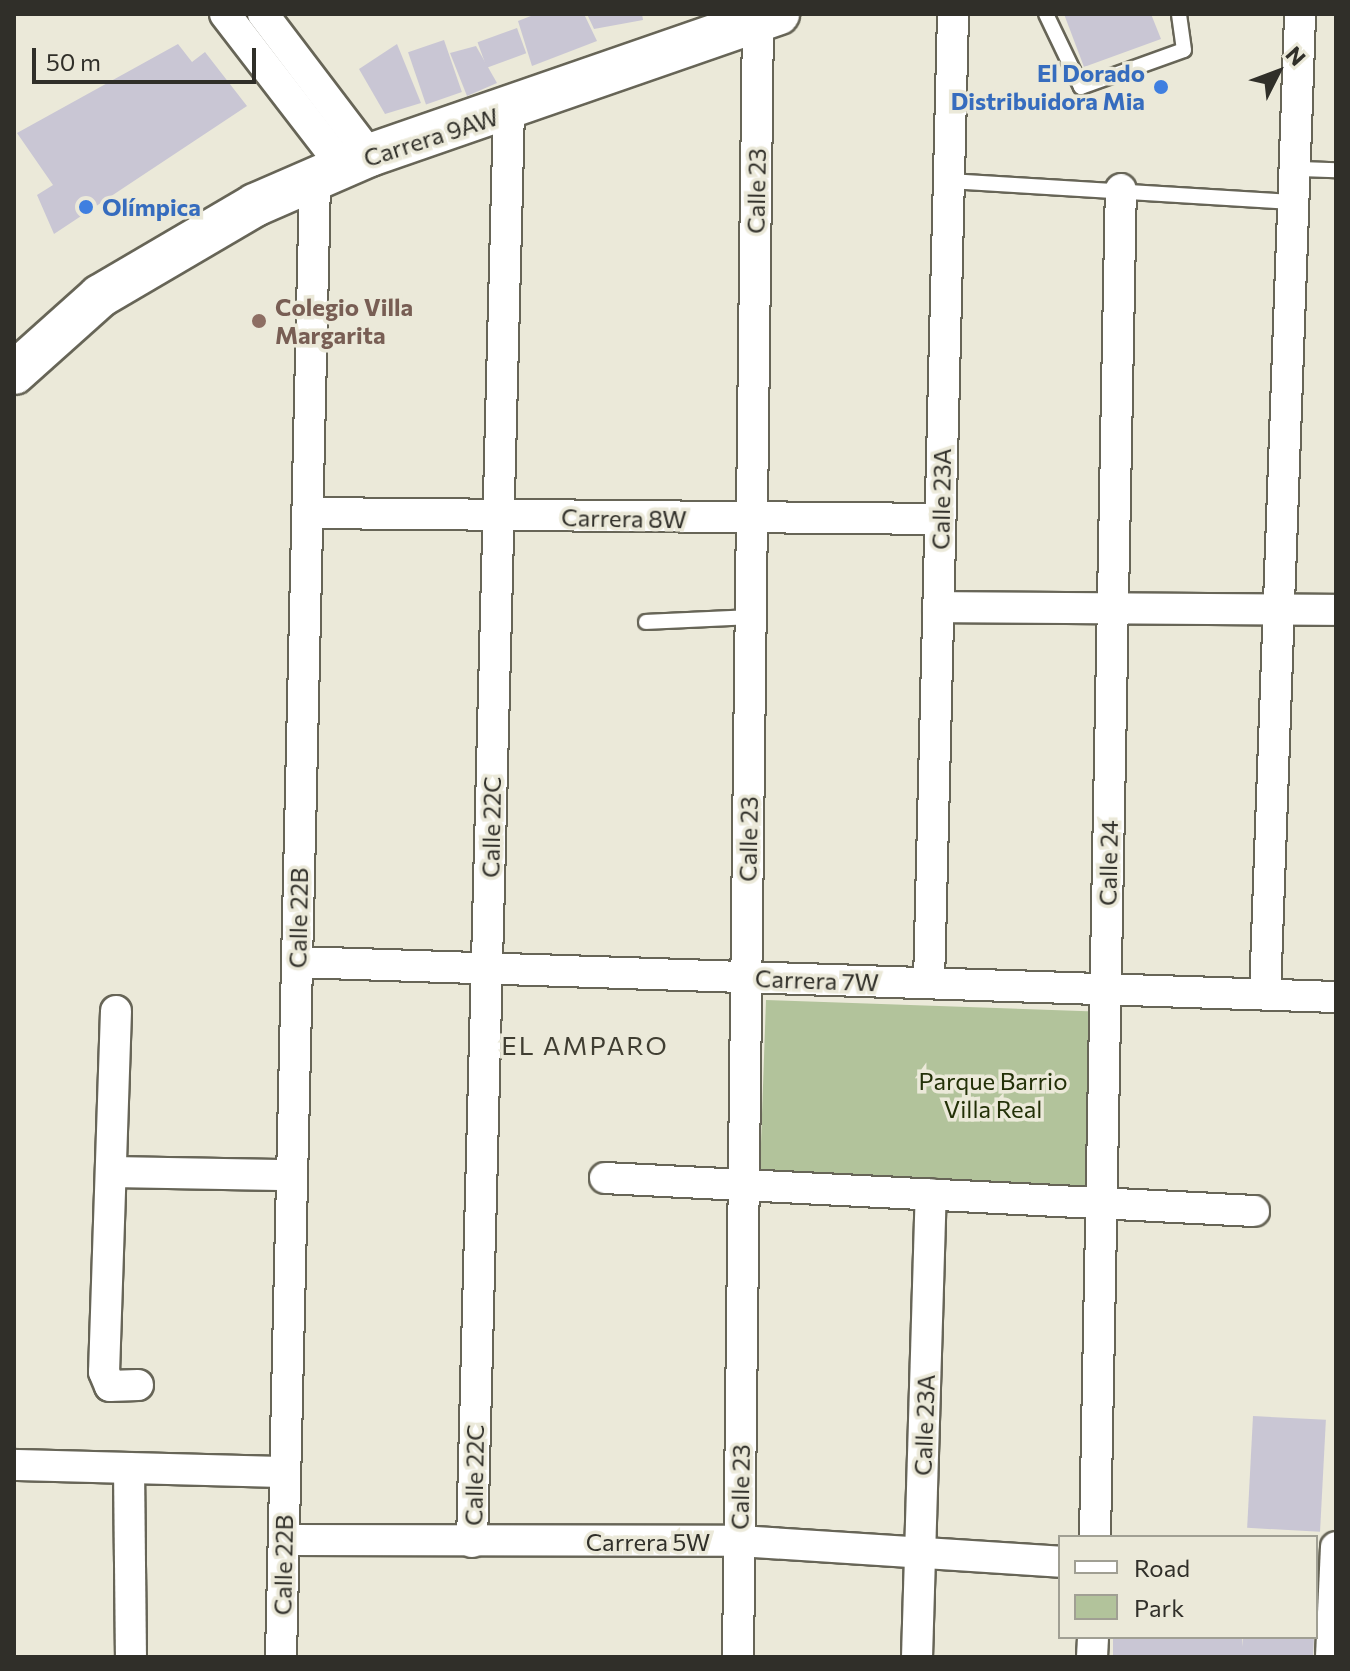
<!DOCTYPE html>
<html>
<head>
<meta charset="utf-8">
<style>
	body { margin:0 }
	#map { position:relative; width:1350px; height:1671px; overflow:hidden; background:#ebe9d9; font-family:Commissioner,sans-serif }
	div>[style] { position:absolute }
	.green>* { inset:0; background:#b2c39b; transform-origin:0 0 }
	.building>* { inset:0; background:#c9c6d4; transform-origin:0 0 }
	.roads { filter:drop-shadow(2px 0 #676557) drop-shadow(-2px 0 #676557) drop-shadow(0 2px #676557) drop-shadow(0 -2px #676557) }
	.lane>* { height:14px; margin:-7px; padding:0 7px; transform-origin:7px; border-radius:7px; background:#fff }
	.street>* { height:30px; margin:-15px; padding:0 15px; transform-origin:15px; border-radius:15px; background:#fff }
	.secondary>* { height:42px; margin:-21px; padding:0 21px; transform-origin:21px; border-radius:21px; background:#fff }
	.dots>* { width:22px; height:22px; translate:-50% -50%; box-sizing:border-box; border:4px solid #ebe9d9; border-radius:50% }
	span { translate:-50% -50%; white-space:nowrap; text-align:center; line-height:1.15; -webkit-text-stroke:7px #ebe9d9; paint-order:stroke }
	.shop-label { font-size:24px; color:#366cbe; font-weight:700 }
	.right { translate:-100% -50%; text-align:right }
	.left { translate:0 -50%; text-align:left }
	.street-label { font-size:24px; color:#302f29 }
	.education-label { font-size:24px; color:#785e54; font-weight:700 }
	.park-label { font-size:24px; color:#223007 }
	.neighbourhood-label { font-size:26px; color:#403e32; letter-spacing:2px }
	.frame { position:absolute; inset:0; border:16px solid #302f29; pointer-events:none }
	.legend { position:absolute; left:1058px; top:1535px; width:260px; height:104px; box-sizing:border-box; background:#ebe9d9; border:2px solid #a09f93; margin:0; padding:10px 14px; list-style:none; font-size:24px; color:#302f29 }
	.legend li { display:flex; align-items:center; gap:16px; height:40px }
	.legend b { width:40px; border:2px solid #a09f93 }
	.north { position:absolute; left:1238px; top:32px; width:80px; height:80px; -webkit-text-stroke:6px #ebe9d9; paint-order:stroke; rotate:48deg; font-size:22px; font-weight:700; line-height:32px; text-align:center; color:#302f29 }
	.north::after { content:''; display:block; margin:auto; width:28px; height:36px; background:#302f29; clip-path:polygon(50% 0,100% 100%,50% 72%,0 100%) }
	.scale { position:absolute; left:32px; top:48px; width:224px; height:36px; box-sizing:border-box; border:4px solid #302f29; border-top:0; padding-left:10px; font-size:24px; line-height:28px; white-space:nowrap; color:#302f29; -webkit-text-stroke:6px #ebe9d9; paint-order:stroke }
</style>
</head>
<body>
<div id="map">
	<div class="green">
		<div style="left:766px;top:1000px;width:329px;height:176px;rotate:2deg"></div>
	</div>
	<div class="building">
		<div style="clip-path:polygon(536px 14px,584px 14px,597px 41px,532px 66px,518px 21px)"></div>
		<div style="clip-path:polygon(587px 14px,642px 14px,643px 20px,594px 29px)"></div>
		<div style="clip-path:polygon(1064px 14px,1151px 14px,1161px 39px,1084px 67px)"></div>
		<div style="left:517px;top:28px;width:27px;height:42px;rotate:70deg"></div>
		<div style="left:444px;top:40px;width:55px;height:38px;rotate:71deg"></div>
		<div style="clip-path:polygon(178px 44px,192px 62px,205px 52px,247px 106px,54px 234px,37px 195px,53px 185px,17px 133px)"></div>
		<div style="clip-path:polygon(397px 44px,421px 103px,385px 114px,359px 69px)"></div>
		<div style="clip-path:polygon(476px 46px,497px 83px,467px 96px,450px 53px)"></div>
		<div style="left:1253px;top:1416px;width:73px;height:112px;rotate:3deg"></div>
		<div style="clip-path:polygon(1113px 1637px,1242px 1637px,1242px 1647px,1243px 1637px,1314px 1637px,1313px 1657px,1113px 1657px)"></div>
	</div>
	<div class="roads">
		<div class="lane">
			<div style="left:1046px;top:14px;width:81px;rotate:64.4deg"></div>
			<div style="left:1081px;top:87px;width:109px;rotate:-19.8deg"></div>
			<div style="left:1184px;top:50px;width:36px;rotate:-98deg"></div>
			<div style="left:1300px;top:169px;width:36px;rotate:2deg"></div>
			<div style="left:949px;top:181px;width:348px;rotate:3.5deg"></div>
			<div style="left:646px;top:622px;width:105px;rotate:-2.7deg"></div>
		</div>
		<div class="street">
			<div style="left:225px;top:14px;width:192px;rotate:52.4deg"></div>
			<div style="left:263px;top:14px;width:177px;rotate:52.8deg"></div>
			<div style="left:308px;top:513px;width:632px;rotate:0.54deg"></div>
			<div style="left:938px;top:607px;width:398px;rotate:0.4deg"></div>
			<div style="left:297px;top:962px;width:1040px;rotate:1.93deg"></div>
			<div style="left:929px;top:983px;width:969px;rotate:-88.58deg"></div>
			<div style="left:1265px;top:994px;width:981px;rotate:-87.95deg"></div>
			<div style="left:116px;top:1011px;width:361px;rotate:91.9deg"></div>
			<div style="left:104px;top:1372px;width:15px;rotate:67deg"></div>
			<div style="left:110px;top:1386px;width:28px;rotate:-2deg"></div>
			<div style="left:113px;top:1172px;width:179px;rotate:1deg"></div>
			<div style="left:605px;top:1178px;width:650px;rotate:2.91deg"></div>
			<div style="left:14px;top:1465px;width:271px;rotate:1.5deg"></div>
			<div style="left:129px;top:1468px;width:189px;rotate:89.4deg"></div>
			<div style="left:1095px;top:1537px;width:1348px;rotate:-88.9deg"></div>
			<div style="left:284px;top:1540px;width:455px;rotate:0.1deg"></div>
			<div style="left:739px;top:1541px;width:322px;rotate:3.7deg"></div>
			<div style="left:472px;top:1542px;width:1431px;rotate:-88.52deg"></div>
			<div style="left:281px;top:1657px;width:1479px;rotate:-88.68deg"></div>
			<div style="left:738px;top:1657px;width:1636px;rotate:-89.3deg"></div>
			<div style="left:917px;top:1657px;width:463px;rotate:-88.3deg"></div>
			<div style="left:1092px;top:1657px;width:20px;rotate:-87deg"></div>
			<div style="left:1331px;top:1657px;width:110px;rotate:-87.4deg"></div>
		</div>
		<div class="secondary">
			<div style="left:14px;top:373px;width:115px;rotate:-41.8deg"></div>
			<div style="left:100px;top:296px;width:180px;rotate:-30.4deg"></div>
			<div style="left:255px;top:205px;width:125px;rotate:-23.5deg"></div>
			<div style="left:370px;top:155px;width:432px;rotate:-19.1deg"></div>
		</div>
	</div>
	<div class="dots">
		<div style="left:1161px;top:87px;background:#3f7fe0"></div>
		<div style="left:86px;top:207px;background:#3f7fe0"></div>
		<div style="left:259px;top:321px;background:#8d6e63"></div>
	</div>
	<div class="shop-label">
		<span class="right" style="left:1145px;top:87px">El Dorado<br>Distribuidora Mia</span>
		<span class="left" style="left:102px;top:207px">Olímpica</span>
	</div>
	<div class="street-label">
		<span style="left:431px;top:137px;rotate:-18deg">Carrera 9AW</span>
		<span style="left:756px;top:191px;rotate:-89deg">Calle 23</span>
		<span style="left:941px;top:499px;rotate:-89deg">Calle 23A</span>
		<span style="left:624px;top:518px;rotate:1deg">Carrera 8W</span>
		<span style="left:491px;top:827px;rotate:-89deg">Calle 22C</span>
		<span style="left:748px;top:839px;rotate:-89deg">Calle 23</span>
		<span style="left:1108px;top:863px;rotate:-89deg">Calle 24</span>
		<span style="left:298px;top:918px;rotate:-89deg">Calle 22B</span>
		<span style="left:817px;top:980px;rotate:2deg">Carrera 7W</span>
		<span style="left:924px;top:1425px;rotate:-88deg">Calle 23A</span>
		<span style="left:474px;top:1475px;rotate:-89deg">Calle 22C</span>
		<span style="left:740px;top:1487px;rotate:-89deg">Calle 23</span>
		<span style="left:648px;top:1542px">Carrera 5W</span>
		<span style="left:283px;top:1565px;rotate:-89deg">Calle 22B</span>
	</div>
	<div class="education-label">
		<span class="left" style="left:275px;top:321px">Colegio Villa<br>Margarita</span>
	</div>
	<div class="park-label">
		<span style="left:993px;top:1095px">Parque Barrio<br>Villa Real</span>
	</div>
	<div class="neighbourhood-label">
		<span style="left:585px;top:1045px">EL AMPARO</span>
	</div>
	<div class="frame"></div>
	<ul class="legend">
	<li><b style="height:10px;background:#fff"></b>Road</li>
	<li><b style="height:22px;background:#b2c39b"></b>Park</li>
	</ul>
	<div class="north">N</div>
	<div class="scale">50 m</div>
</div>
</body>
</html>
